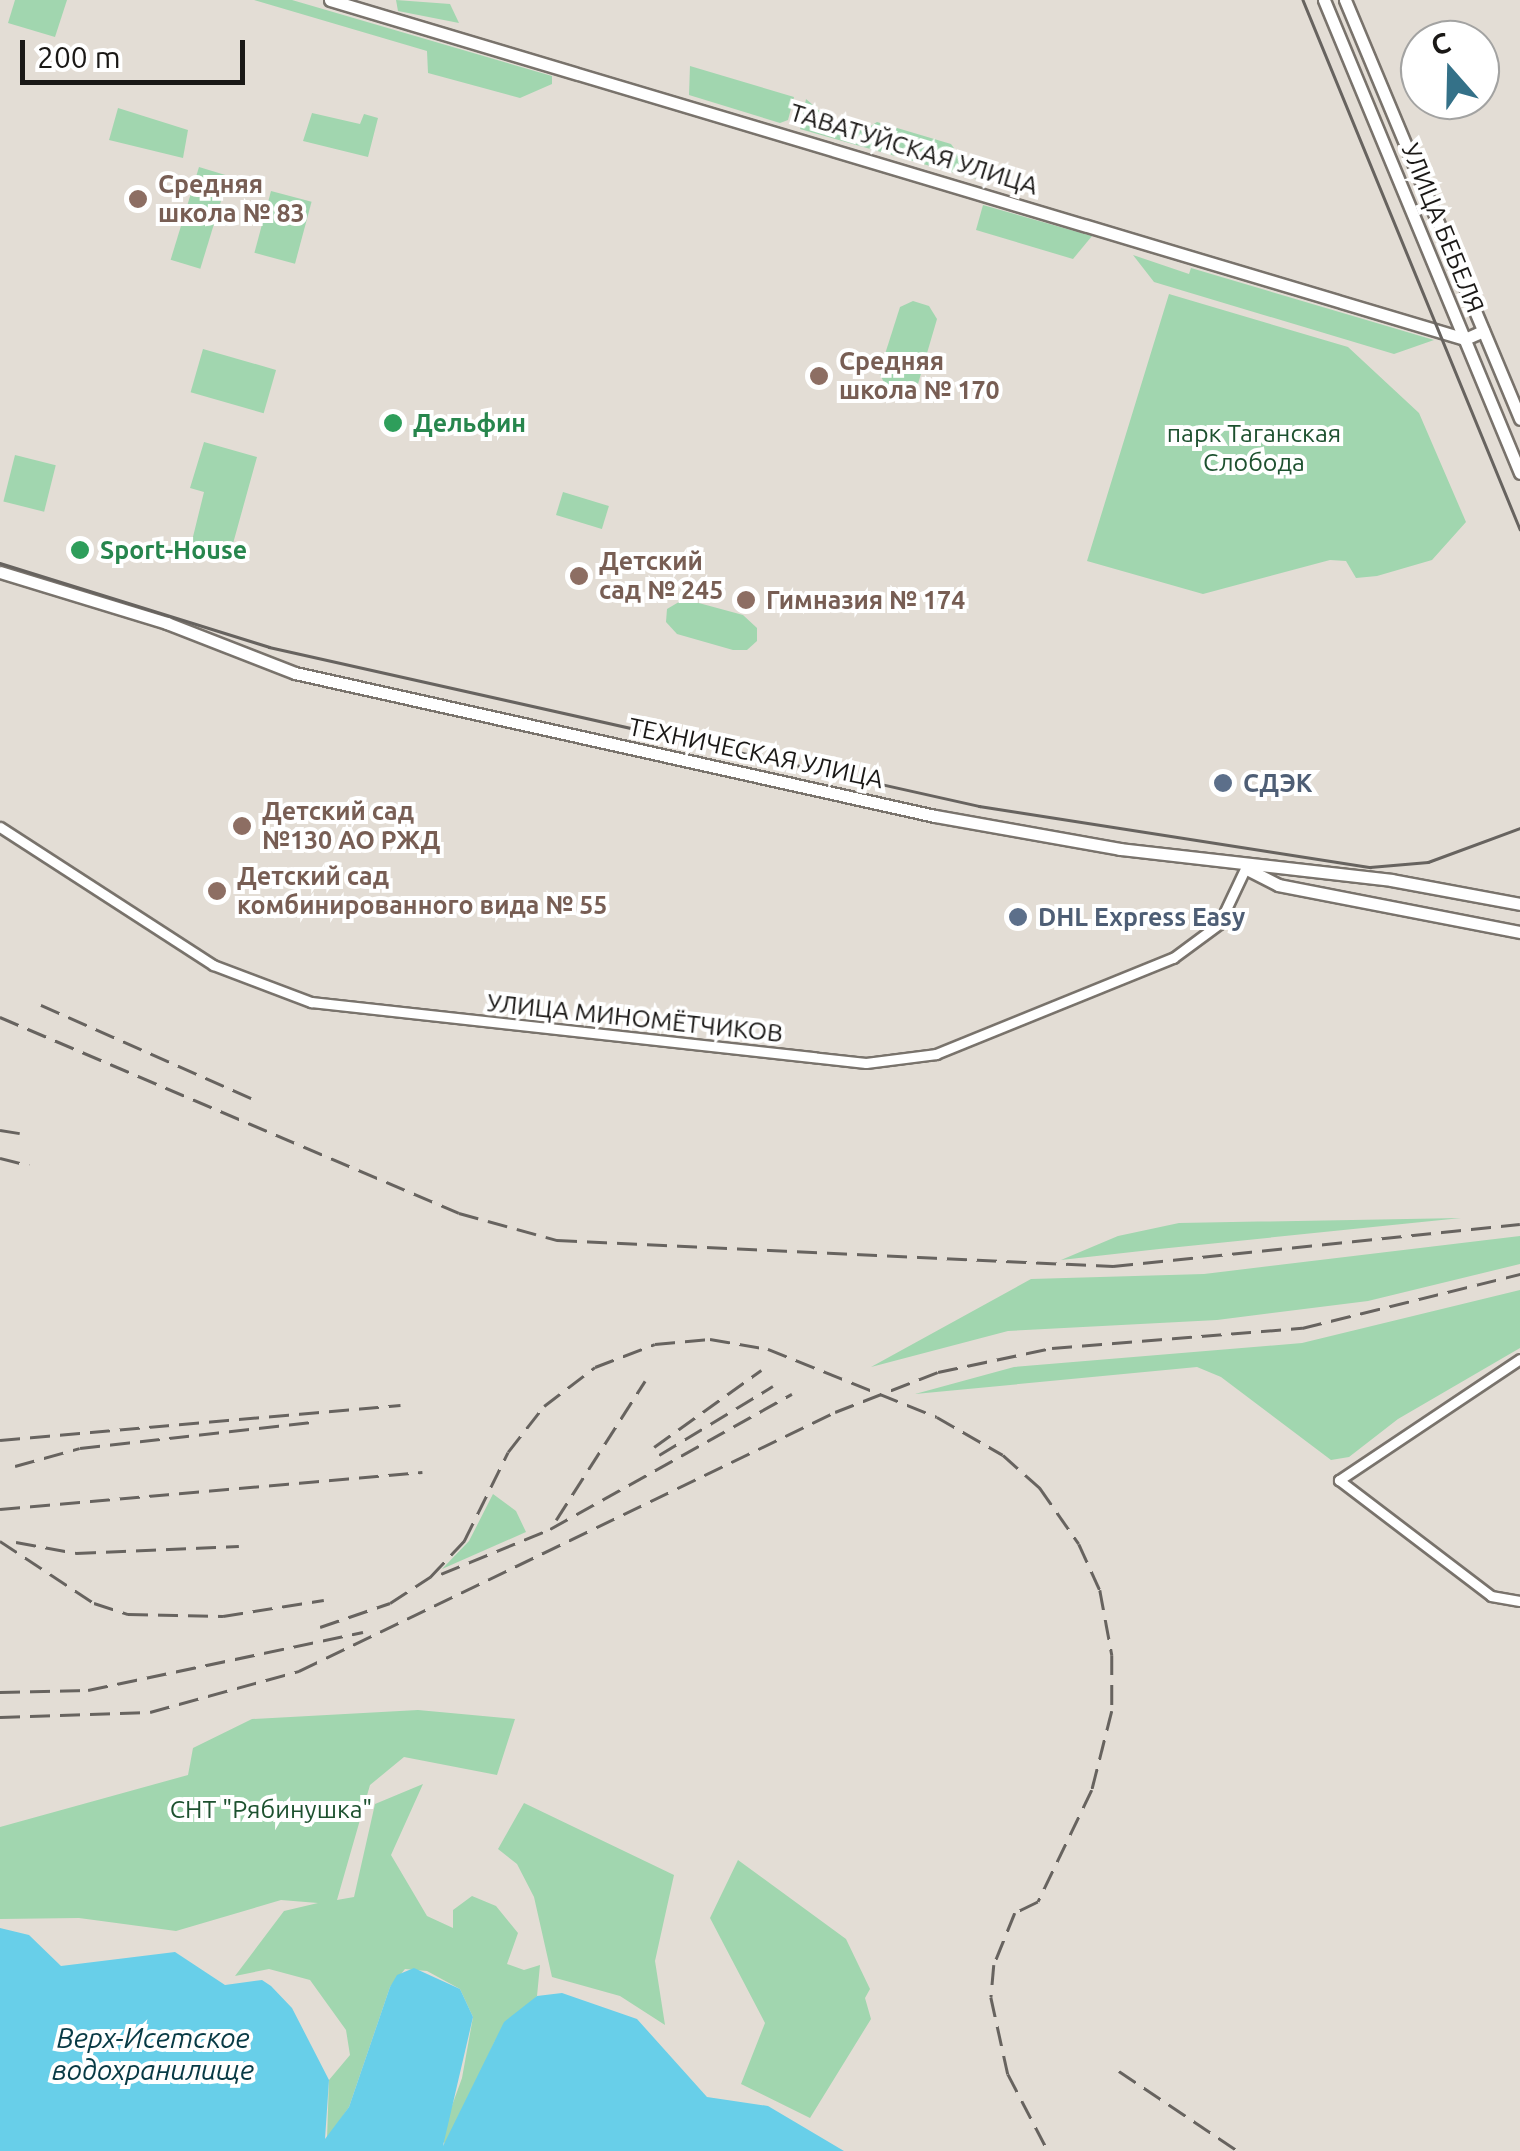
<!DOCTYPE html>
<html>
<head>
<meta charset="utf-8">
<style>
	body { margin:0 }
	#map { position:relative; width:1520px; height:2151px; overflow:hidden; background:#e3ddd5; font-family:Ubuntu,sans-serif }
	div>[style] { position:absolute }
	.green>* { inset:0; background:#a1d6af; transform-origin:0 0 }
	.water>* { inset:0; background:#68cfe9 }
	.roads { filter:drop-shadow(2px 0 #79736c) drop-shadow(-2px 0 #79736c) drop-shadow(0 2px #79736c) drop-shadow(0 -2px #79736c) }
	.minor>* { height:9px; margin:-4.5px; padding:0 4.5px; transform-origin:4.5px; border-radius:4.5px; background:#fff }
	.major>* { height:11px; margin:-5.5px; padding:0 5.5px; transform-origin:5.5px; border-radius:5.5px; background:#fff }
	.tram>* { height:2.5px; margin:-1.25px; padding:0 1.25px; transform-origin:1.25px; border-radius:1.25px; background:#67635f }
	.rail>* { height:2.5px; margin-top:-1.25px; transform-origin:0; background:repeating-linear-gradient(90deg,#67635f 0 20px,transparent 0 30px) }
	.dots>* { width:28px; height:28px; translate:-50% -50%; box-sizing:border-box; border:5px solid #fff; border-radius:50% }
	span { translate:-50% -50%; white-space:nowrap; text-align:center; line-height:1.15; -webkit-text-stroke:8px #fff; paint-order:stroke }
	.street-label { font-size:25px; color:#1a1816 }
	.education-label { font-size:25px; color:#785e54; font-weight:700 }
	.left { translate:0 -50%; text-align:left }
	.leisure-label { font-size:25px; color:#27864d; font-weight:700 }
	.park-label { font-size:25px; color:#1d512f }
	.service-label { font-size:25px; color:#4e5e75; font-weight:700 }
	.water-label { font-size:28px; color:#083a45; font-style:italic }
	.north { position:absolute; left:1400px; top:20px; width:100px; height:100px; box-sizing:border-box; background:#fff; border:2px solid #a3a3a2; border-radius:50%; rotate:340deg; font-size:28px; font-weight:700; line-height:40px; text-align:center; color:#1a1816 }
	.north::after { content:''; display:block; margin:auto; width:35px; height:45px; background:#347188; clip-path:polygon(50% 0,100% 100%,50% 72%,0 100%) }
	.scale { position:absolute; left:20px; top:40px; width:225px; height:45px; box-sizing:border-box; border:5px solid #1a1816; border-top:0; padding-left:12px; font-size:30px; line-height:35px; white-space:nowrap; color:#1a1816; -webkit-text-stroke:8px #fff; paint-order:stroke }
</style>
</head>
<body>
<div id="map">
	<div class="green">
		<div style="clip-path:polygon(15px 0,67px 0,55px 37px,8px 23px)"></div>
		<div style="clip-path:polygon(254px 0,292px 0,552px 76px,552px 84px,520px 98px,428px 73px,427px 51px)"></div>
		<div style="clip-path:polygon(396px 0,450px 4px,459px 23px,398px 11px)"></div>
		<div style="clip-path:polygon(690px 66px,794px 97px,788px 120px,780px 123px,689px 95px)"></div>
		<div style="clip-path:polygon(806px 99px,828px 118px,864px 130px,877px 122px,951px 144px,976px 179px,800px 129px)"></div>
		<div style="clip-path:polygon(118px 108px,188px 130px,183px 158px,109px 140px)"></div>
		<div style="clip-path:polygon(312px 113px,360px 124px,364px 114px,378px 118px,368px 157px,303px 141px)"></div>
		<div style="left:199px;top:167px;width:31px;height:97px;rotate:17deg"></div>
		<div style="left:271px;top:191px;width:42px;height:64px;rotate:15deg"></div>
		<div style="clip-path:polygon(983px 205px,1092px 236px,1073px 259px,976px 230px)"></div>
		<div style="clip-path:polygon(1133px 255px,1189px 274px,1191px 268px,1434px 340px,1394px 354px,1154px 282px)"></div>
		<div style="clip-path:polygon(1169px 294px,1348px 347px,1419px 413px,1466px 522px,1432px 560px,1377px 576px,1356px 578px,1346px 561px,1330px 560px,1203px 594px,1087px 561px)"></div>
		<div style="clip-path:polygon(913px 301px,929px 306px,937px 319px,918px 384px,902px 391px,886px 386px,879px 373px,900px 307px)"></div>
		<div style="left:203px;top:349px;width:76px;height:45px;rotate:16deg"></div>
		<div style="clip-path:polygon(204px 442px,257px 457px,229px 558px,190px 549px,204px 492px,190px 488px)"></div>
		<div style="left:15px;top:455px;width:42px;height:48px;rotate:14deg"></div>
		<div style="left:563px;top:492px;width:48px;height:24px;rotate:17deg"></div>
		<div style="clip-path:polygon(684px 599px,743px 615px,757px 628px,757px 641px,747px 650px,733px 650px,677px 634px,666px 622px,667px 609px)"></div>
		<div style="clip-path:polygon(1461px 1218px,1159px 1249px,1061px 1260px,1118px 1236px,1179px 1223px)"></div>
		<div style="clip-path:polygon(1520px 1236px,1520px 1264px,1368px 1301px,1217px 1320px,1008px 1331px,871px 1367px,1031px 1279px,1204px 1274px)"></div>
		<div style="clip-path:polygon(1520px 1290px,1520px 1348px,1398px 1419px,1349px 1457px,1331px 1460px,1221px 1377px,1197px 1367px,915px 1394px,1014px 1367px,1302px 1343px)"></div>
		<div style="clip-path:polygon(493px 1494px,516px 1511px,526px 1532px,442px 1569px,469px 1541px)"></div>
		<div style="clip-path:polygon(418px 1710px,515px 1719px,497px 1775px,404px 1757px,370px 1785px,337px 1900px,354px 1897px,375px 1804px,423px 1784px,391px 1855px,427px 1916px,453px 1928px,453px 1910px,472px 1896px,496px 1906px,518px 1933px,507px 1964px,524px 1970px,540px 1965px,537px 1996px,495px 2041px,446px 2146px,441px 2136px,462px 2078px,473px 2017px,460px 1989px,427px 1971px,405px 1969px,390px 1987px,349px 2107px,327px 2139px,329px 2080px,350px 2055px,346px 2030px,310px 1980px,269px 1969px,235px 1976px,284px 1911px,318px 1903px,281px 1900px,176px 1931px,79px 1918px,0 1919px,0 1827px,188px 1775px,193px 1748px,252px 1719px)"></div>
		<div style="clip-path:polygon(524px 1803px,674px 1875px,655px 1961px,665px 2025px,620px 1996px,552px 1977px,534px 1897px,517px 1864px,498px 1849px)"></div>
		<div style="clip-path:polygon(738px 1860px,846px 1939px,870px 1989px,865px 1998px,871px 2019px,810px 2118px,741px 2084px,765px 2023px,710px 1918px)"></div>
	</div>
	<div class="water">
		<div style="clip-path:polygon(0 1928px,29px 1935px,61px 1966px,175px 1952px,225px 1985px,262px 1980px,271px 1986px,292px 2008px,329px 2080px,325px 2139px,349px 2107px,390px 1987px,397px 1975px,414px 1968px,460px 1989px,473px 2017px,443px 2146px,504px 2022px,537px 1996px,562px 1993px,637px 2019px,707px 2097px,768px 2106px,844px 2151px,0 2151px)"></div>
	</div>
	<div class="roads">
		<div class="minor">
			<div style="left:0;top:827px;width:254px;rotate:32.9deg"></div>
			<div style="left:213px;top:965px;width:105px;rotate:20.7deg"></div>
			<div style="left:311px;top:1002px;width:558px;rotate:6.27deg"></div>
			<div style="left:866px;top:1063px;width:71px;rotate:-7.3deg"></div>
			<div style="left:936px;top:1054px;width:256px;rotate:-22.1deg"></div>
			<div style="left:1173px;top:958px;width:57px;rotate:-36.5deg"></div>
			<div style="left:1219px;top:924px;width:63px;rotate:-64.7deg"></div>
			<div style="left:1520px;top:1359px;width:218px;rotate:146.2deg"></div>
			<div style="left:1339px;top:1480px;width:191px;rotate:37.3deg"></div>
			<div style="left:1491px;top:1596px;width:29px;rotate:10deg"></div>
		</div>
		<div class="major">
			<div style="left:330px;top:0;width:1185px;rotate:16.63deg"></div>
			<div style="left:1465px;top:339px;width:20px;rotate:-24deg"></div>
			<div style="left:1324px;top:0;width:512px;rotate:67.49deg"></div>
			<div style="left:1345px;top:0;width:454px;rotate:67.3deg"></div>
			<div style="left:0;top:572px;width:175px;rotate:17deg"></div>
			<div style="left:167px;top:623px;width:137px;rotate:21.3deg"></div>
			<div style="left:295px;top:673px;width:656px;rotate:12.6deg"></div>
			<div style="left:935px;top:816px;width:188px;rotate:10.1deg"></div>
			<div style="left:1120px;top:849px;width:273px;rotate:6.5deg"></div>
			<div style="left:1391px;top:880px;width:131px;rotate:10.5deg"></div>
			<div style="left:1249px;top:870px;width:33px;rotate:27deg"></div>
			<div style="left:1278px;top:885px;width:247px;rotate:11deg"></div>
		</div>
	</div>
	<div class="tram">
		<div style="left:1303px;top:0;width:572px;rotate:67.7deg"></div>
		<div style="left:0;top:563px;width:282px;rotate:17.3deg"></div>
		<div style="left:269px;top:647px;width:728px;rotate:12.62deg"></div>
		<div style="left:979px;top:806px;width:396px;rotate:8.9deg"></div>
		<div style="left:1370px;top:867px;width:58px;rotate:-4.9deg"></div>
		<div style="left:1428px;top:862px;width:98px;rotate:-20.3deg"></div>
	</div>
	<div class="rail">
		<div style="left:41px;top:1005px;width:230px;rotate:23.9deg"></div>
		<div style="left:0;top:1017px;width:499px;rotate:23.1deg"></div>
		<div style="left:459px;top:1213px;width:102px;rotate:15.4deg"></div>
		<div style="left:557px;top:1240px;width:557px;rotate:2.68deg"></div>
		<div style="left:1113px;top:1266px;width:409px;rotate:-5.9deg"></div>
		<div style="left:0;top:1130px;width:20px;rotate:9deg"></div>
		<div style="left:0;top:1158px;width:30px;rotate:14deg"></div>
		<div style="left:0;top:1440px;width:402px;rotate:-5deg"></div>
		<div style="left:654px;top:1447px;width:132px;rotate:-35.7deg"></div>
		<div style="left:659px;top:1455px;width:133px;rotate:-31.2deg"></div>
		<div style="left:15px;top:1466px;width:67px;rotate:-15.5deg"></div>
		<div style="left:80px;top:1448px;width:233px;rotate:-6.4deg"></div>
		<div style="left:0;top:1509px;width:424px;rotate:-5deg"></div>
		<div style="left:556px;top:1520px;width:165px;rotate:-57.4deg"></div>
		<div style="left:0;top:1541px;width:113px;rotate:33.4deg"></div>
		<div style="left:94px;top:1603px;width:36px;rotate:18deg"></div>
		<div style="left:128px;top:1614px;width:95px;rotate:1.2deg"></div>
		<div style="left:223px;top:1616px;width:102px;rotate:-9deg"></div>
		<div style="left:16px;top:1542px;width:61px;rotate:10.4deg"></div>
		<div style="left:76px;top:1553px;width:163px;rotate:-2.5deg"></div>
		<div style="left:441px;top:1574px;width:118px;rotate:-22.4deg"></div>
		<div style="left:550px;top:1529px;width:277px;rotate:-29.2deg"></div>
		<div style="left:320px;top:1627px;width:74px;rotate:-18.9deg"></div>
		<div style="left:390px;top:1603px;width:48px;rotate:-33deg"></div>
		<div style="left:430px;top:1577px;width:50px;rotate:-46.6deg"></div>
		<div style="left:464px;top:1541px;width:99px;rotate:-63.7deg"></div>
		<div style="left:508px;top:1452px;width:58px;rotate:-52deg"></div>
		<div style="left:544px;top:1406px;width:64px;rotate:-37.4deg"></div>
		<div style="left:595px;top:1367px;width:64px;rotate:-21deg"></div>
		<div style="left:655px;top:1344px;width:55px;rotate:-5.2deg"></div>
		<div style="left:710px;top:1339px;width:59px;rotate:9.8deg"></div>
		<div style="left:768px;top:1349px;width:182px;rotate:21.9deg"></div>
		<div style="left:937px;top:1417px;width:76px;rotate:29.9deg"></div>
		<div style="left:1003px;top:1455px;width:50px;rotate:41.7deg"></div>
		<div style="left:1040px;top:1488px;width:68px;rotate:55.1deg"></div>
		<div style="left:1079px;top:1544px;width:51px;rotate:65.5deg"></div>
		<div style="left:1100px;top:1590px;width:66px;rotate:79.5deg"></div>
		<div style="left:1112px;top:1655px;width:56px;rotate:90deg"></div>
		<div style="left:1112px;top:1711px;width:81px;rotate:104.2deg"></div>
		<div style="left:1092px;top:1790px;width:124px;rotate:115.7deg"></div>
		<div style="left:1038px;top:1902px;width:25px;rotate:154deg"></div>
		<div style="left:1015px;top:1913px;width:56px;rotate:112deg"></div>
		<div style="left:994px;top:1965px;width:32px;rotate:95deg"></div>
		<div style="left:991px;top:1997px;width:79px;rotate:77.6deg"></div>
		<div style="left:1008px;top:2074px;width:87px;rotate:62.5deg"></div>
		<div style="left:0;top:1692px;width:88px;rotate:-1.3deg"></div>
		<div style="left:88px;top:1690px;width:281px;rotate:-11.9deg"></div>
		<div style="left:0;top:1717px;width:150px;rotate:-1.9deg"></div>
		<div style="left:150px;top:1712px;width:155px;rotate:-15.4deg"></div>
		<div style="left:299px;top:1671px;width:595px;rotate:-25.79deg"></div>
		<div style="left:835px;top:1412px;width:110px;rotate:-21.2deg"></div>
		<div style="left:938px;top:1372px;width:116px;rotate:-11.9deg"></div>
		<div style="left:1052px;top:1348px;width:251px;rotate:-4.6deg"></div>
		<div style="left:1302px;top:1328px;width:225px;rotate:-13.9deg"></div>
		<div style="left:1119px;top:2071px;width:143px;rotate:33.9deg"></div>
	</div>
	<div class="dots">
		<div style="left:138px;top:199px;background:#8d6e63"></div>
		<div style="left:819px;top:376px;background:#8d6e63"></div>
		<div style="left:393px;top:423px;background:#2e9e5b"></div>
		<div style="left:80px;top:550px;background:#2e9e5b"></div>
		<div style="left:579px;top:576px;background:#8d6e63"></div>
		<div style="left:746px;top:600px;background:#8d6e63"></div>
		<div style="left:1223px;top:783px;background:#5c6f8a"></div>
		<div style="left:242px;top:826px;background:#8d6e63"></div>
		<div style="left:217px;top:891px;background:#8d6e63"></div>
		<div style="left:1018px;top:917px;background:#5c6f8a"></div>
	</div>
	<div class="street-label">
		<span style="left:914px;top:149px;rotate:17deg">ТАВАТУЙСКАЯ УЛИЦА</span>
		<span style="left:1443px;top:228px;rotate:68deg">УЛИЦА БЕБЕЛЯ</span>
		<span style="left:756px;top:753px;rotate:12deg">ТЕХНИЧЕСКАЯ УЛИЦА</span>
		<span style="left:635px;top:1018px;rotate:6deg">УЛИЦА МИНОМЁТЧИКОВ</span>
	</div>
	<div class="education-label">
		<span class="left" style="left:158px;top:199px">Средняя<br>школа № 83</span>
		<span class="left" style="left:839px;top:376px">Средняя<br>школа № 170</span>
		<span class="left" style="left:599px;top:576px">Детский<br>сад № 245</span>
		<span class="left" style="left:766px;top:600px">Гимназия № 174</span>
		<span class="left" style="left:262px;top:826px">Детский сад<br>№130 АО РЖД</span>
		<span class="left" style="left:237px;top:891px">Детский сад<br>комбинированного вида № 55</span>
	</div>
	<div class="leisure-label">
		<span class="left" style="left:413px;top:423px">Дельфин</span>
		<span class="left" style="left:100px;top:550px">Sport-House</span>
	</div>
	<div class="park-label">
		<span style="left:1254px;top:448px">парк Таганская<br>Слобода</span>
		<span style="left:271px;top:1809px">СНТ "Рябинушка"</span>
	</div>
	<div class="service-label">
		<span class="left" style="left:1243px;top:783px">СДЭК</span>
		<span class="left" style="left:1038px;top:917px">DHL Express Easy</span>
	</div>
	<div class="water-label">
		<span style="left:153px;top:2054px">Верх-Исетское<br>водохранилище</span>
	</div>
	<div class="north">С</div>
	<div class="scale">200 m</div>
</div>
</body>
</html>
